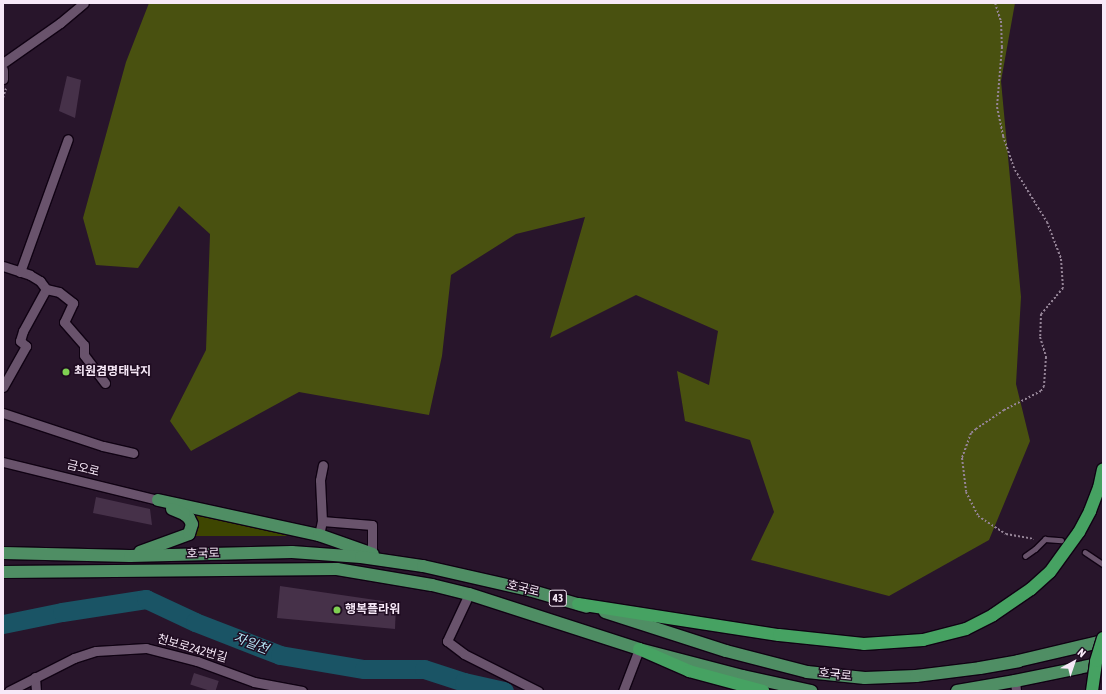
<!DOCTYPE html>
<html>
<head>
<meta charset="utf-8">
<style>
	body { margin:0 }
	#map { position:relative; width:1106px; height:694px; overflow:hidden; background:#28152b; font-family:"Asap Condensed","Noto Sans KR",sans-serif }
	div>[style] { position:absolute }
	.green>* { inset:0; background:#3e4601 }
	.forest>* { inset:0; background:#495110 }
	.river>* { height:19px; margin:-9.5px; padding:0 9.5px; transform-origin:9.5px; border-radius:9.5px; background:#1a5465 }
	.building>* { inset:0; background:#463149; transform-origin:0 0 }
	.path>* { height:2px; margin-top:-1px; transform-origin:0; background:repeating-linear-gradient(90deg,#958497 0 2px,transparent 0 4px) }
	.roads { filter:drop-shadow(1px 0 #100213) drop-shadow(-1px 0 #100213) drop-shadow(0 1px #100213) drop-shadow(0 -1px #100213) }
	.service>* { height:4.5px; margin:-2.25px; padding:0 2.25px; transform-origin:2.25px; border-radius:2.25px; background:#69536c }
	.minor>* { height:9px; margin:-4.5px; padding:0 4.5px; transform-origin:4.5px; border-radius:4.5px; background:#69536c }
	.primary>* { height:12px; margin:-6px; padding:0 6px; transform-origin:6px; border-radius:6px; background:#4f8e64 }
	.trunk>* { height:12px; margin:-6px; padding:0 6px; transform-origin:6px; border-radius:6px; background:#46a262 }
	.bridges { filter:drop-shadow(1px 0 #100213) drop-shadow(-1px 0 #100213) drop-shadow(0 1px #100213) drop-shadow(0 -1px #100213) }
	.trunk-bridge>* { height:12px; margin:-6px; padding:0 6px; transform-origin:6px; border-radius:6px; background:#46a262 }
	.dots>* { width:11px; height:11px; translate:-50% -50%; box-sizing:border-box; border:2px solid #1f0c21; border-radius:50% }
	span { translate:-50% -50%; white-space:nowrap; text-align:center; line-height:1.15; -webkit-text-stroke:3px #1f0c21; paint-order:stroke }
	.shield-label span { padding:1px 3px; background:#1f0c21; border:1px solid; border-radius:3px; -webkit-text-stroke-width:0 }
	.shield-label { font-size:11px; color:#f7e9f8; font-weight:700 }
	.poi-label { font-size:12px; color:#f7e9f8; font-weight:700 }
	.left { translate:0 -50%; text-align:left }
	.street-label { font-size:12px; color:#f7e9f8 }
	.water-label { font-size:13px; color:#b6e7f7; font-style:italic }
	.frame { position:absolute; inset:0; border:4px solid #f7e9f8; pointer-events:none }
	.north { position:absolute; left:1054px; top:642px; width:40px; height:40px; -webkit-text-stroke:3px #1f0c21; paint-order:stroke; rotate:40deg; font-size:11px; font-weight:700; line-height:16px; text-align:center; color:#f7e9f8 }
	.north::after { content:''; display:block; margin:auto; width:14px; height:18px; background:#f7e9f8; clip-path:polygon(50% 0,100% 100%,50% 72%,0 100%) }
</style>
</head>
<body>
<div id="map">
	<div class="green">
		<div style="clip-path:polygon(195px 512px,289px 536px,194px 536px,197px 522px,193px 513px)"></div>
	</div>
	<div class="forest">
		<div style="clip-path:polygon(149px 3px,1015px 3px,1001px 81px,1021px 297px,1016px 384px,1030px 441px,989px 540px,889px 596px,751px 560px,774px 512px,750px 440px,685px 421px,677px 371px,709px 385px,718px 331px,636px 295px,550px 338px,585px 217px,516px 234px,451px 275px,442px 356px,429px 415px,299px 392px,191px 451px,170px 421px,206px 350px,210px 234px,179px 206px,138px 268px,96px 265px,83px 218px,126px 62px)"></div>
	</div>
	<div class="river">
		<div style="left:3px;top:624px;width:60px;rotate:-11.5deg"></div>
		<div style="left:62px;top:612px;width:85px;rotate:-8.8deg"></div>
		<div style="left:146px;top:599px;width:54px;rotate:25.1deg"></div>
		<div style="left:195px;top:622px;width:91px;rotate:21.2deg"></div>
		<div style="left:280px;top:655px;width:85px;rotate:9.5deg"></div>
		<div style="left:364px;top:669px;width:60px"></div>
		<div style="left:424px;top:669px;width:42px;rotate:18deg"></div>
		<div style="left:464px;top:682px;width:41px;rotate:12.7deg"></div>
	</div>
	<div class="building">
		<div style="clip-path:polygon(67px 76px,81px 80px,75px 118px,59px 111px)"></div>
		<div style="clip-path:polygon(96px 497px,150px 509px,152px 525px,93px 513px)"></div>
		<div style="clip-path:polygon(280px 586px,396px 603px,395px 629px,277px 618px)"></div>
		<div style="left:194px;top:673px;width:26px;height:12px;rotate:18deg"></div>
	</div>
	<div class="path">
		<div style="left:995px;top:3px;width:19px;rotate:72deg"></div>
		<div style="left:1001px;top:21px;width:26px;rotate:88deg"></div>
		<div style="left:1002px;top:47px;width:60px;rotate:94.8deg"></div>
		<div style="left:997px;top:107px;width:30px;rotate:78deg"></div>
		<div style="left:1003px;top:136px;width:36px;rotate:71deg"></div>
		<div style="left:1015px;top:170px;width:61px;rotate:58.4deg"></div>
		<div style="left:1047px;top:222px;width:40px;rotate:69deg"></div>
		<div style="left:1061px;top:259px;width:29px;rotate:86deg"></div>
		<div style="left:1063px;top:288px;width:34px;rotate:130deg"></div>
		<div style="left:1041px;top:314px;width:23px;rotate:92deg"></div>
		<div style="left:1040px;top:337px;width:21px;rotate:73deg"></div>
		<div style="left:1046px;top:357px;width:29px;rotate:94deg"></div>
		<div style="left:1044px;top:386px;width:6px;rotate:121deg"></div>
		<div style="left:1041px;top:391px;width:42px;rotate:152.8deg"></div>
		<div style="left:1004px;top:410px;width:34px;rotate:146deg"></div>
		<div style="left:976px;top:429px;width:6px;rotate:141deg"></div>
		<div style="left:971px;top:433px;width:27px;rotate:110deg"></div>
		<div style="left:962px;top:458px;width:34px;rotate:83deg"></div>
		<div style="left:966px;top:492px;width:27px;rotate:63deg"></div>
		<div style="left:978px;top:516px;width:33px;rotate:33deg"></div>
		<div style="left:1006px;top:534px;width:28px;rotate:10deg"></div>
		<div style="left:3px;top:98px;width:10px;rotate:-73deg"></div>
	</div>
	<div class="roads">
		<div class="service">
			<div style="left:1085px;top:552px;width:22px;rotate:34deg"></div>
			<div style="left:1025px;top:556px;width:12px;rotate:-35deg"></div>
			<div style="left:1035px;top:549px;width:14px;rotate:-45deg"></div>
			<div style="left:1045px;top:539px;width:16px;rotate:4deg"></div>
		</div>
		<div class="minor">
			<div style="left:3px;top:63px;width:70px;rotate:-35.1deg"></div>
			<div style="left:60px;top:23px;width:31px;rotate:-40deg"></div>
			<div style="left:3px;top:70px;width:9px;rotate:90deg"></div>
			<div style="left:3px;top:266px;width:28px;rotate:18deg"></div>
			<div style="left:30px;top:275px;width:12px;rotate:31deg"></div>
			<div style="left:40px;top:281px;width:10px;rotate:53deg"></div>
			<div style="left:46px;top:289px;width:48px;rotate:118.7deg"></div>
			<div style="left:23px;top:331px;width:10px;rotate:107deg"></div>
			<div style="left:20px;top:341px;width:8px;rotate:40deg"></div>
			<div style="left:26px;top:346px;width:47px;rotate:119.3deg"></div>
			<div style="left:20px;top:272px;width:141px;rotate:-70.2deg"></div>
			<div style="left:46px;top:289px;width:13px;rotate:13deg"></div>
			<div style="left:59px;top:292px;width:18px;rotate:38deg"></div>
			<div style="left:73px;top:303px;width:21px;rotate:115deg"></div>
			<div style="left:64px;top:322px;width:30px;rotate:49deg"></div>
			<div style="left:84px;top:345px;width:10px;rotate:90deg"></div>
			<div style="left:84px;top:355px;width:35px;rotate:53deg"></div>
			<div style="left:3px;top:413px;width:105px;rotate:18.3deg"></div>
			<div style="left:103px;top:446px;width:31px;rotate:13deg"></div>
			<div style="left:3px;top:462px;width:160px;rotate:13.8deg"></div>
			<div style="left:322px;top:521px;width:50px;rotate:4.6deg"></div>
			<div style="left:372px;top:525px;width:28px;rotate:90deg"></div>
			<div style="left:319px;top:535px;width:14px;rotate:-78deg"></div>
			<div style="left:322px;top:521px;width:41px;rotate:-92.8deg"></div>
			<div style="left:320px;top:480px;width:15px;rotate:-79deg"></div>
			<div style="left:469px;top:594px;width:52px;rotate:115.1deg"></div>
			<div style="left:447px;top:641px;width:21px;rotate:37deg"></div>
			<div style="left:464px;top:654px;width:83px;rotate:26.6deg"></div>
			<div style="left:35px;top:677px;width:14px;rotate:86deg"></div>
			<div style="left:1015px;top:681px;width:10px;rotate:84deg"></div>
			<div style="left:9px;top:691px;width:73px;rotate:-26.9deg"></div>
			<div style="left:74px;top:658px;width:23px;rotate:-18deg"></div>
			<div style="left:96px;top:651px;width:50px;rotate:-3.4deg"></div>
			<div style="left:146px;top:648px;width:53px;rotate:14.3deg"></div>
			<div style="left:197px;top:661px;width:61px;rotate:20.2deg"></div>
			<div style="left:254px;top:682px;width:49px;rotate:10.6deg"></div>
			<div style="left:623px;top:691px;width:45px;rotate:-69.1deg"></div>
		</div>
		<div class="primary">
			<div style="left:158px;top:500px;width:165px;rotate:12.3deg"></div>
			<div style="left:319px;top:535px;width:57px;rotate:19.4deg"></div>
			<div style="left:140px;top:552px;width:52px;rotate:-20.2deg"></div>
			<div style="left:189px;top:534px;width:10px;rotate:-73deg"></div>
			<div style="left:192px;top:524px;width:7px;rotate:-117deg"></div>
			<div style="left:189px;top:518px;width:6px;rotate:-141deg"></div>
			<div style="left:184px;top:514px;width:13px;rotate:-157deg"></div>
			<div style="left:3px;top:553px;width:127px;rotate:1.4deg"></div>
			<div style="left:130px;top:556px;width:162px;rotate:-1.4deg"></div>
			<div style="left:292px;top:552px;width:69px;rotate:4.1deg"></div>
			<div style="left:361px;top:557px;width:63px;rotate:8.3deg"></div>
			<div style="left:423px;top:566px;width:109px;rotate:12.8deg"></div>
			<div style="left:529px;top:590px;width:60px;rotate:16.3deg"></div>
			<div style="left:3px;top:572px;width:334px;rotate:-0.5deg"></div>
			<div style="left:337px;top:569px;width:96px;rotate:9.6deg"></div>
			<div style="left:432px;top:585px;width:38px;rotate:14deg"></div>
			<div style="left:469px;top:594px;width:179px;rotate:17.9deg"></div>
			<div style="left:639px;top:649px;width:107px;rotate:14.6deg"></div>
			<div style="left:743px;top:676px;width:70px;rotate:12.4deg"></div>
			<div style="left:605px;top:612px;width:127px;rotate:17.9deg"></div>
			<div style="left:726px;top:651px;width:84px;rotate:14.5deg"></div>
			<div style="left:807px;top:672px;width:58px;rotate:5.9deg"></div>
			<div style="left:865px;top:678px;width:51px;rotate:-2.2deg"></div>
			<div style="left:916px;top:676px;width:64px;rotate:-7.1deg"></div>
			<div style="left:980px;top:668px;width:39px;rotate:-10deg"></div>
			<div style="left:1018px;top:661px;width:87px;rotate:-13.2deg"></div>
			<div style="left:957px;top:691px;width:59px;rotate:-9.8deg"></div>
			<div style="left:1015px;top:681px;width:90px;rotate:-11.6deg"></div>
		</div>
		<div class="trunk">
			<div style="left:578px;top:604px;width:203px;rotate:8.8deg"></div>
			<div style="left:779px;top:635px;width:85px;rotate:6deg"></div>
			<div style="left:864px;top:644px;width:59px;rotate:-3.9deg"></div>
			<div style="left:923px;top:640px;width:44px;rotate:-14.3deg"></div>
			<div style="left:966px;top:629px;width:30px;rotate:-27deg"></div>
			<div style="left:993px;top:615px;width:46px;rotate:-34.4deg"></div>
			<div style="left:1031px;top:589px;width:25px;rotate:-42deg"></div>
			<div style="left:1050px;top:572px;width:49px;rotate:-54.1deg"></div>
			<div style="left:1079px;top:532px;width:24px;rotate:-62deg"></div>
			<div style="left:1090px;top:511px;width:25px;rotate:-69deg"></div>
			<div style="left:1099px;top:488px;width:19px;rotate:-78deg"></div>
			<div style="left:639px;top:649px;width:55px;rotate:23.7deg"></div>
			<div style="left:689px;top:671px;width:77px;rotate:15.1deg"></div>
		</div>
	</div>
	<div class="bridges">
		<div class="trunk-bridge">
			<div style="left:1092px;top:691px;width:30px;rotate:-82deg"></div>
			<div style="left:1096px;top:661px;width:24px;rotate:-73deg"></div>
		</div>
	</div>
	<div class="dots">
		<div style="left:66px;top:372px;background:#7fd052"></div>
		<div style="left:337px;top:610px;background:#7fd052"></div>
	</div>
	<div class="shield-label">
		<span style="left:558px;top:598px">43</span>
	</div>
	<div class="poi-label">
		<span class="left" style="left:74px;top:372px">최원겸명태낙지</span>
		<span class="left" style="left:345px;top:610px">행복플라워</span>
	</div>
	<div class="street-label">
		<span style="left:83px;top:469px;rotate:14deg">금오로</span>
		<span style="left:203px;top:554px;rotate:-1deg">호국로</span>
		<span style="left:523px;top:589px;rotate:14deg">호국로</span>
		<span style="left:192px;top:649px;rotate:16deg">천보로242번길</span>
		<span style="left:835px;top:675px;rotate:6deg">호국로</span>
	</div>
	<div class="water-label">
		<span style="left:251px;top:644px;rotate:21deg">자일천</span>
	</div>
	<div class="frame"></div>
	<div class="north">N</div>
</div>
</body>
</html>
